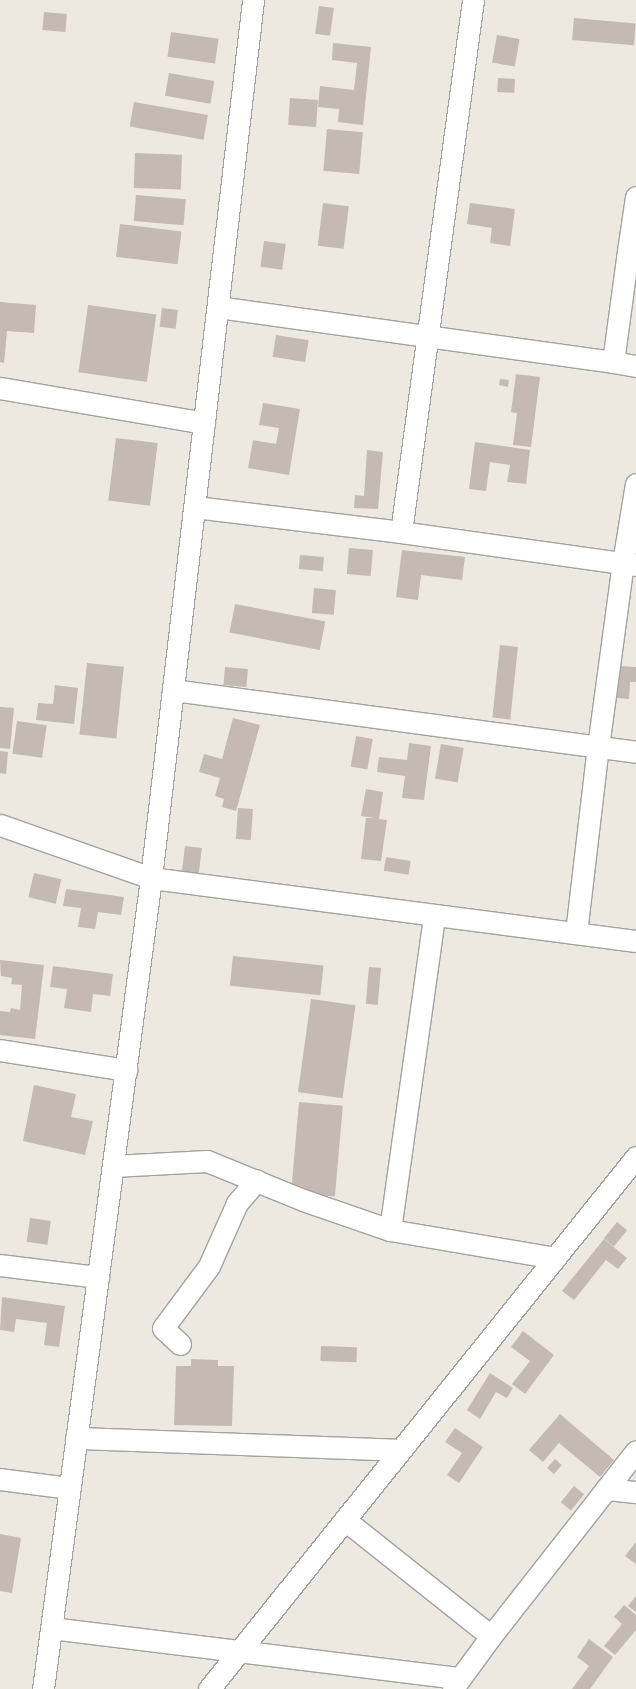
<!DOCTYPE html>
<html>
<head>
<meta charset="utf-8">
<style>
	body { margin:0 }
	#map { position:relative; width:636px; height:1689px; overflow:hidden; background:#ede8e0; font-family:Karla,sans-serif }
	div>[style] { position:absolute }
	.building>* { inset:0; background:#c4bab3; transform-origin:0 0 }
	.roads { filter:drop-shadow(1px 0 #a2a2a2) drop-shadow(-1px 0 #a2a2a2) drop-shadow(0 1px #a2a2a2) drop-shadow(0 -1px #a2a2a2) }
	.minor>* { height:21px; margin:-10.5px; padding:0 10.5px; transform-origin:10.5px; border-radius:10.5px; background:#fff }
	span { translate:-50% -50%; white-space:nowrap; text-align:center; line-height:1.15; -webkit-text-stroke:4.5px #fff; paint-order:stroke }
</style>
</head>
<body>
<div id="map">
	<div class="building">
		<div style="left:319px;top:6px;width:15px;height:28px;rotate:8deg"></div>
		<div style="left:44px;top:12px;width:23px;height:18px;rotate:5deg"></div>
		<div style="left:574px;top:18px;width:62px;height:22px;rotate:5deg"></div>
		<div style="left:171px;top:32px;width:48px;height:25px;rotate:8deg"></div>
		<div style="left:497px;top:35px;width:23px;height:28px;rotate:10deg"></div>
		<div style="clip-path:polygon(333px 43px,371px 47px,363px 125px,338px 122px,339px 109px,318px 107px,320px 86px,354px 90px,357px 63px,332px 60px)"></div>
		<div style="left:169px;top:73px;width:46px;height:23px;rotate:10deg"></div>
		<div style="left:498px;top:78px;width:17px;height:14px;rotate:3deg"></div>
		<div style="left:290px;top:98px;width:28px;height:27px;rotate:4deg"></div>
		<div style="left:134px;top:102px;width:75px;height:25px;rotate:10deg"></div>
		<div style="left:327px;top:129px;width:36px;height:42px;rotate:5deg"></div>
		<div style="left:135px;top:153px;width:47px;height:35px;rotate:2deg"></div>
		<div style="left:136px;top:195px;width:50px;height:26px;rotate:5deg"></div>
		<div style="left:323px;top:203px;width:26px;height:43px;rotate:7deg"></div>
		<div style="clip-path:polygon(470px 203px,515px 209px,510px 246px,490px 243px,492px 228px,467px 224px)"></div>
		<div style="left:120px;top:224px;width:62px;height:33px;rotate:7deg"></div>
		<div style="left:264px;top:241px;width:22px;height:26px;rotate:8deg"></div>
		<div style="clip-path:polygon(0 302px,36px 305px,34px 333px,7px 331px,4px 363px,0 362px)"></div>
		<div style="left:88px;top:305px;width:69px;height:68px;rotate:8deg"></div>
		<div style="left:162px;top:308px;width:16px;height:19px;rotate:7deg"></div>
		<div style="left:276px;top:335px;width:33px;height:22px;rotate:9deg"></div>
		<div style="clip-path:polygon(516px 374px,540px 377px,531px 447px,513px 445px,517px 413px,511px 412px)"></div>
		<div style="clip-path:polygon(500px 379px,509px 380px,508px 387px,499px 385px)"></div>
		<div style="clip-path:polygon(263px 403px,300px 409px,289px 475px,248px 468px,253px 440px,276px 444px,279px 428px,259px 425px)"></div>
		<div style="left:116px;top:438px;width:42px;height:63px;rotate:7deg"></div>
		<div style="clip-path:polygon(475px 442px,530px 450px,526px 484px,507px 482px,510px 465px,490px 462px,486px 491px,469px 489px)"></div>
		<div style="clip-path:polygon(367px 450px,383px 452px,378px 509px,354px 508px,355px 495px,364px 496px)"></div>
		<div style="left:349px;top:548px;width:24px;height:26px;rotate:5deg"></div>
		<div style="clip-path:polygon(402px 550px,465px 557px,462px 580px,421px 575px,418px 600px,396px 597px)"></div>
		<div style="left:300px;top:555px;width:24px;height:14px;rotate:5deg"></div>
		<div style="left:314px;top:588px;width:22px;height:25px;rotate:5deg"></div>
		<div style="left:235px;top:604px;width:92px;height:29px;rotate:11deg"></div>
		<div style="left:500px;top:645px;width:18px;height:73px;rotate:6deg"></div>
		<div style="left:87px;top:663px;width:37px;height:72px;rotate:6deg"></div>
		<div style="clip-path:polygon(619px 666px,636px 667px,636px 682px,630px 682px,629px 699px,617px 698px)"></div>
		<div style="left:225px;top:667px;width:23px;height:18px;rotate:5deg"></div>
		<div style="clip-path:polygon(55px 685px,78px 688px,74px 724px,36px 720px,38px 703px,53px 704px)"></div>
		<div style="clip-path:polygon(0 707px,14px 708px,10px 749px,0 748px)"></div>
		<div style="clip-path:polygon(233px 718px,260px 725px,236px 811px,222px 807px,224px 799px,215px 796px,220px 778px,199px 772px,204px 754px,222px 759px)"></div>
		<div style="left:17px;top:721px;width:30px;height:33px;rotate:8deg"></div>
		<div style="left:356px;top:736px;width:17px;height:31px;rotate:10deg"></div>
		<div style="clip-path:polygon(409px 743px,431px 746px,424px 800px,402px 798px,405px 776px,377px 772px,379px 757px,407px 760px)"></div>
		<div style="left:441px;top:744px;width:23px;height:35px;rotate:10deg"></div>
		<div style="clip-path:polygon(0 751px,8px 752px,6px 774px,0 773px)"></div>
		<div style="clip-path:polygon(366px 789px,383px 792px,379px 819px,387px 820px,381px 861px,361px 859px,366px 818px,375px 818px,361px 816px)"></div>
		<div style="left:238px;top:808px;width:15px;height:31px;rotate:4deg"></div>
		<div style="left:185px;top:846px;width:17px;height:35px;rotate:7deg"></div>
		<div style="left:386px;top:857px;width:25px;height:14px;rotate:9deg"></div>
		<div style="left:34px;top:873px;width:28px;height:25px;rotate:13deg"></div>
		<div style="clip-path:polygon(66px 889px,124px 897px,121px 915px,98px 912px,95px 929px,78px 927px,81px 908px,63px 906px)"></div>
		<div style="left:233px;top:956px;width:91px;height:30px;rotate:6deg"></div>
		<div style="clip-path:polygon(0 960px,44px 965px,35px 1039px,0 1035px,0 1011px,10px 1012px,11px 1008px,20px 1010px,22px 985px,11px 984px,12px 978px,1px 976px)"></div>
		<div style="clip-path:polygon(53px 966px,113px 974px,110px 996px,93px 994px,91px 1012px,64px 1008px,67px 989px,50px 987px)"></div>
		<div style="left:369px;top:967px;width:12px;height:37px;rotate:5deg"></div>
		<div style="left:311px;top:999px;width:45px;height:94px;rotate:8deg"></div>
		<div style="clip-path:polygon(34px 1085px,76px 1094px,71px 1117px,93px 1121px,85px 1155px,23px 1141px)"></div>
		<div style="left:299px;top:1102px;width:44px;height:91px;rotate:5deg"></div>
		<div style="left:30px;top:1218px;width:21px;height:24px;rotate:8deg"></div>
		<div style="left:617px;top:1222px;width:13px;height:21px;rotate:39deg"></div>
		<div style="clip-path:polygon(604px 1239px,627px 1258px,618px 1269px,606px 1260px,574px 1300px,562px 1291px)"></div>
		<div style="clip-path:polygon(2px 1297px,65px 1306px,59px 1347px,44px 1345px,47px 1323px,16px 1319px,14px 1332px,0 1330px)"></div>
		<div style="clip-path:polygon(523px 1331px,554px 1355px,525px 1394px,512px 1384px,530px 1361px,511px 1347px)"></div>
		<div style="left:321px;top:1346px;width:36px;height:15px;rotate:2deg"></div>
		<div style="clip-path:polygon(191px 1359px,218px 1360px,218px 1366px,234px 1366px,232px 1426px,174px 1425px,176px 1366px,191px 1366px)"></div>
		<div style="clip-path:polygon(490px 1373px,513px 1388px,507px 1398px,496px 1392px,480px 1419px,467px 1410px)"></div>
		<div style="clip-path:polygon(560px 1414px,614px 1460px,600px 1477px,559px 1443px,543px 1462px,529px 1450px)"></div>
		<div style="clip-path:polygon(455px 1428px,483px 1447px,459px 1483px,447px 1475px,462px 1453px,445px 1442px)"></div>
		<div style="left:555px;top:1459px;width:9px;height:12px;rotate:41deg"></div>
		<div style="left:574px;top:1486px;width:13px;height:21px;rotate:39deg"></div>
		<div style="clip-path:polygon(0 1534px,21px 1538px,12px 1593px,0 1591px)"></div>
		<div style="clip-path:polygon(636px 1542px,636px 1564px,625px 1556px)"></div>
		<div style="clip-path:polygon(636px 1596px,636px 1612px,628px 1606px)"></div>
		<div style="clip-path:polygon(624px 1605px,636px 1615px,636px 1630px,615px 1655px,604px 1646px,622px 1624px,614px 1617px)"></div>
		<div style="clip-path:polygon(589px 1639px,613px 1657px,590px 1689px,572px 1689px,589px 1666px,577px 1657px)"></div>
	</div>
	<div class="roads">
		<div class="minor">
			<div style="left:636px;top:197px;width:62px;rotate:98.4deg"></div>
			<div style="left:627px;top:258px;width:9px;rotate:6deg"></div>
			<div style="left:218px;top:307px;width:399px;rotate:7.9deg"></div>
			<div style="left:613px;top:362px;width:105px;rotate:-82.3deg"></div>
			<div style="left:613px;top:362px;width:23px;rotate:10deg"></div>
			<div style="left:0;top:388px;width:207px;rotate:9.7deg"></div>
			<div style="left:195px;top:507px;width:208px;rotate:6.9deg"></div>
			<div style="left:401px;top:532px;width:537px;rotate:-82.29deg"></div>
			<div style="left:401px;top:532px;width:237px;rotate:8deg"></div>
			<div style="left:173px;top:690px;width:467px;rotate:7.6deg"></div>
			<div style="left:0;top:825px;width:160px;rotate:19.3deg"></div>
			<div style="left:151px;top:878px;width:489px;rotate:7.4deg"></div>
			<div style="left:576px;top:933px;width:187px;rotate:-83.3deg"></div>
			<div style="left:598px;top:747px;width:186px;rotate:-82.3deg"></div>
			<div style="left:623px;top:563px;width:80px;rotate:-80.7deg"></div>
			<div style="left:0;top:1050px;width:128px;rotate:9deg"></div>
			<div style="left:113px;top:1166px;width:94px;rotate:-3deg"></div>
			<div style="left:207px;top:1161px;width:104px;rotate:22.1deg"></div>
			<div style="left:303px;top:1200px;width:92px;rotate:19deg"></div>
			<div style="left:390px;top:1230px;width:167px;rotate:9.6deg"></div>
			<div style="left:390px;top:1230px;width:318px;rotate:-82deg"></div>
			<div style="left:0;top:1265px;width:99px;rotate:7deg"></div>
			<div style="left:180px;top:1344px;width:23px;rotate:-137deg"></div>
			<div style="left:163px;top:1328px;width:77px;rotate:-53.4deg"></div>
			<div style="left:209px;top:1266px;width:69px;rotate:-66deg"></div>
			<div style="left:237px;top:1203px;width:30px;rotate:-49deg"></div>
			<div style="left:76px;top:1438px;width:324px;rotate:2.1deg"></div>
			<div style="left:0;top:1479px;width:70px;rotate:7.4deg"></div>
			<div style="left:606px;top:1489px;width:30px;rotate:6deg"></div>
			<div style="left:345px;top:1520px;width:186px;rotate:38.5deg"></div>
			<div style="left:491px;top:1636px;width:235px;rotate:-51.9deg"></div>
			<div style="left:51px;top:1628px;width:412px;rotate:7deg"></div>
			<div style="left:453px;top:1688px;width:64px;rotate:-53.8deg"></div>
			<div style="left:43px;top:1689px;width:818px;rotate:-82.41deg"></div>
			<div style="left:151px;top:878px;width:884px;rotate:-83.37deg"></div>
			<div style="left:209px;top:1689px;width:682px;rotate:-51.25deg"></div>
		</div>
	</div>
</div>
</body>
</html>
